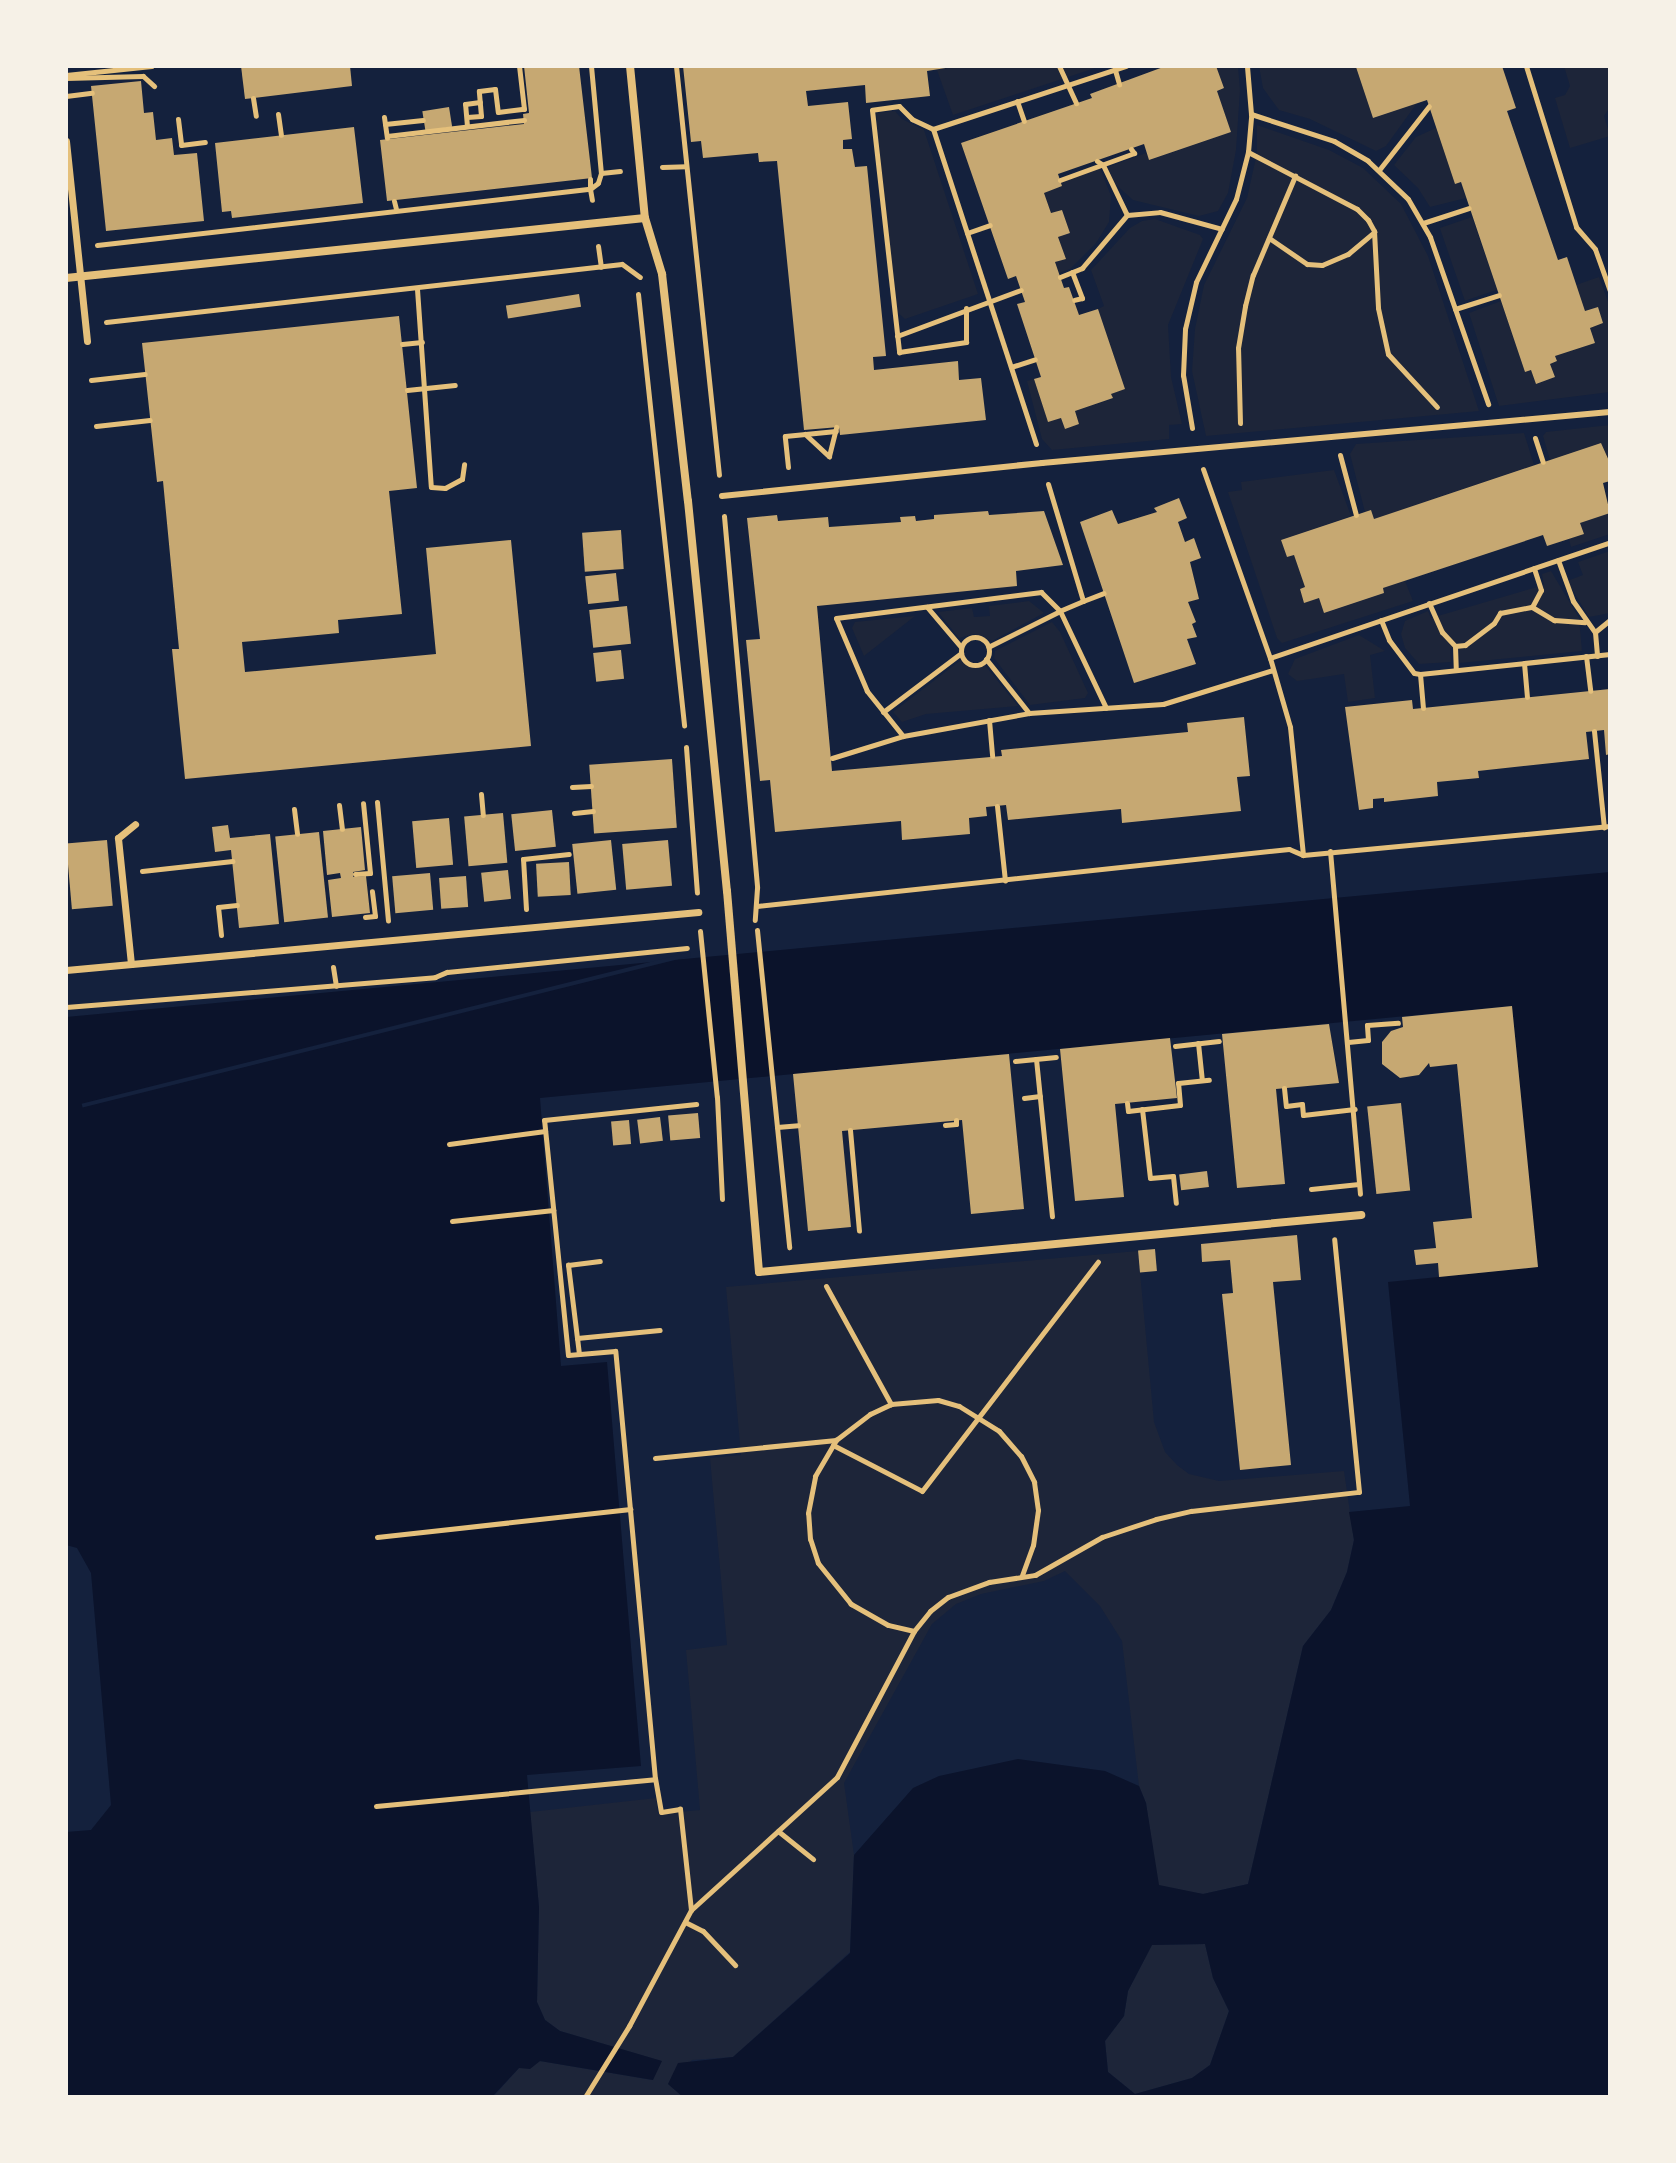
<!DOCTYPE html>
<html>
<head>
<meta charset="utf-8">
<style>
	body { margin:0 }
	#map { position:relative; width:1676px; height:2163px; overflow:hidden; background:#14213d; font-family:Mulish,sans-serif }
	div>[style] { position:absolute }
	.green>* { inset:0; background:#1d2539; transform-origin:0 0 }
	.water>* { inset:0; background:#0b132b }
	.pier>* { inset:0; background:#14213d; transform-origin:0 0 }
	.building>* { inset:0; background:#c6a872; transform-origin:0 0 }
	.path>* { height:5px; margin:-2.5px; padding:0 2.5px; transform-origin:2.5px; border-radius:2.5px; background:#e5c07b }
	.path>.ring { margin:-2.5px; padding:0; box-sizing:content-box; background:none; border:5px solid #e5c07b; border-radius:50% }
	.service>* { height:6px; margin:-3px; padding:0 3px; transform-origin:3px; border-radius:3px; background:#e5c07b }
	.pedestrian>* { height:7px; margin:-3.5px; padding:0 3.5px; transform-origin:3.5px; border-radius:3.5px; background:#e5c07b }
	.minor>* { height:8px; margin:-4px; padding:0 4px; transform-origin:4px; border-radius:4px; background:#e5c07b }
	span { translate:-50% -50%; white-space:nowrap; text-align:center; line-height:1.15; -webkit-text-stroke:7px #f6f1e7; paint-order:stroke }
	.frame { position:absolute; inset:0; border:68px solid #f6f1e7; pointer-events:none }
</style>
</head>
<body>
<div id="map">
	<div class="green">
		<div style="clip-path:polygon(956px 66px,1101px 66px,953px 115px,937px 70px)"></div>
		<div style="clip-path:polygon(1216px 66px,1238px 66px,1240px 90px,1236px 150px,1228px 193px,1218px 211px,1199px 216px,1133px 200px,1114px 183px,1108px 167px,1146px 153px,1150px 160px,1231px 132px,1217px 91px,1224px 88px)"></div>
		<div style="clip-path:polygon(1259px 66px,1356px 67px,1374px 118px,1417px 103px,1386px 146px,1376px 151px,1310px 119px,1279px 110px,1263px 88px)"></div>
		<div style="clip-path:polygon(1564px 66px,1610px 66px,1610px 107px,1604px 116px,1610px 136px,1570px 148px,1555px 98px,1565px 95px,1570px 86px)"></div>
		<div style="clip-path:polygon(895px 111px,902px 119px,924px 130px,978px 294px,905px 319px,895px 310px,876px 113px)"></div>
		<div style="clip-path:polygon(1257px 125px,1329px 150px,1363px 168px,1401px 204px,1428px 256px,1479px 411px,1206px 436px,1192px 371px,1195px 329px,1204px 285px,1247px 198px,1257px 153px)"></div>
		<div style="clip-path:polygon(1436px 128px,1466px 198px,1430px 207px,1418px 188px,1394px 165px,1416px 137px)"></div>
		<div style="clip-path:polygon(1100px 168px,1111px 196px,1109px 222px,1096px 243px,1070px 269px,1059px 273px,1055px 262px,1065px 258px,1058px 237px,1070px 233px,1062px 210px,1051px 213px,1044px 193px,1061px 186px,1061px 182px)"></div>
		<div style="left:1472px;top:217px;width:77px;height:34px;rotate:71deg"></div>
		<div style="clip-path:polygon(1155px 219px,1200px 235px,1203px 239px,1168px 325px,1171px 377px,1182px 424px,1169px 425px,1169px 439px,1052px 450px,1042px 439px,1027px 381px,1034px 379px,1048px 421px,1061px 418px,1065px 429px,1079px 424px,1075px 411px,1112px 399px,1111px 394px,1124px 389px,1098px 309px,1104px 306px,1091px 270px,1130px 228px,1142px 221px)"></div>
		<div style="clip-path:polygon(1599px 277px,1610px 307px,1610px 392px,1499px 406px,1469px 313px,1501px 301px,1525px 372px,1531px 370px,1537px 384px,1555px 377px,1550px 364px,1557px 361px,1555px 356px,1595px 343px,1590px 328px,1603px 323px,1598px 307px,1585px 311px,1576px 285px)"></div>
		<div style="clip-path:polygon(1610px 425px,1610px 463px,1601px 443px,1550px 460px,1543px 436px,1546px 432px)"></div>
		<div style="clip-path:polygon(1524px 433px,1534px 465px,1374px 519px,1365px 512px,1350px 454px,1356px 444px)"></div>
		<div style="clip-path:polygon(1334px 470px,1351px 516px,1281px 540px,1287px 557px,1294px 555px,1305px 587px,1300px 589px,1304px 602px,1319px 598px,1325px 613px,1384px 593px,1383px 588px,1405px 581px,1413px 601px,1282px 643px,1277px 638px,1228px 492px,1242px 490px,1241px 482px)"></div>
		<div style="clip-path:polygon(1610px 513px,1610px 534px,1571px 547px,1569px 539px,1580px 523px)"></div>
		<div style="clip-path:polygon(1610px 551px,1610px 613px,1589px 617px,1567px 581px,1583px 575px,1578px 562px)"></div>
		<div style="clip-path:polygon(1551px 571px,1579px 618px,1582px 651px,1460px 663px,1459px 650px,1450px 648px,1451px 662px,1419px 664px,1405px 648px,1401px 634px,1405px 621px,1428px 611px,1431px 618px,1544px 585px,1542px 574px)"></div>
		<div style="clip-path:polygon(1029px 601px,1044px 613px,992px 641px,974px 634px,959px 638px,938px 612px,972px 608px,974px 617px,990px 616px,989px 606px)"></div>
		<div style="clip-path:polygon(915px 616px,864px 656px,852px 628px,855px 622px)"></div>
		<div style="clip-path:polygon(1052px 622px,1060px 632px,1088px 693px,1085px 698px,1030px 705px,994px 658px,995px 651px)"></div>
		<div style="clip-path:polygon(1359px 635px,1385px 651px,1370px 655px,1375px 698px,1348px 702px,1344px 674px,1297px 681px,1288px 674px,1295px 659px)"></div>
		<div style="clip-path:polygon(961px 660px,971px 668px,984px 664px,1018px 706px,926px 714px,902px 722px,893px 712px)"></div>
		<div style="clip-path:polygon(1138px 1251px,1154px 1422px,1165px 1452px,1177px 1465px,1189px 1474px,1219px 1481px,1344px 1471px,1354px 1540px,1347px 1572px,1331px 1610px,1303px 1646px,1248px 1884px,1203px 1894px,1158px 1886px,1146px 1803px,1139px 1786px,1122px 1641px,1100px 1606px,1065px 1571px,1044px 1581px,981px 1594px,956px 1604px,932px 1624px,844px 1783px,854px 1855px,850px 1952px,733px 2057px,692px 2060px,668px 2084px,683px 2097px,493px 2097px,519px 2068px,540px 2061px,652px 2080px,661px 2061px,560px 2031px,545px 2020px,537px 2002px,539px 1907px,530px 1812px,656px 1798px,658px 1814px,700px 1810px,686px 1650px,727px 1645px,710px 1458px,741px 1455px,726px 1287px)"></div>
		<div style="clip-path:polygon(1205px 1944px,1213px 1978px,1229px 2011px,1210px 2065px,1192px 2078px,1135px 2094px,1108px 2072px,1105px 2041px,1124px 2016px,1128px 1991px,1152px 1945px)"></div>
	</div>
	<div class="water">
		<div style="clip-path:polygon(evenodd,1610px 872px,1610px 2097px,683px 2097px,668px 2084px,678px 2063px,733px 2057px,850px 1953px,854px 1855px,913px 1788px,939px 1776px,1018px 1759px,1105px 1771px,1139px 1786px,1146px 1803px,1159px 1885px,1203px 1894px,1248px 1884px,1303px 1646px,1331px 1610px,1347px 1572px,1354px 1540px,1349px 1512px,1410px 1506px,1388px 1282px,1538px 1267px,1512px 1006px,540px 1098px,561px 1366px,607px 1362px,641px 1766px,527px 1775px,539px 1907px,537px 2002px,545px 2020px,560px 2031px,662px 2061px,653px 2080px,540px 2061px,530px 2069px,519px 2068px,492px 2097px,66px 2097px,66px 1832px,91px 1830px,111px 1805px,91px 1573px,77px 1548px,66px 1545px,66px 1017px,1610px 872px,1205px 1944px,1213px 1978px,1229px 2011px,1210px 2065px,1192px 2078px,1135px 2094px,1108px 2072px,1105px 2041px,1124px 2016px,1128px 1991px,1152px 1945px,1205px 1944px)"></div>
	</div>
	<div class="pier">
		<div style="left:690px;top:952px;width:4px;height:627px;rotate:76deg"></div>
	</div>
	<div class="building">
		<div style="clip-path:polygon(241px 66px,350px 66px,352px 86px,245px 99px)"></div>
		<div style="clip-path:polygon(524px 66px,579px 66px,592px 178px,387px 201px,380px 140px,524px 124px,523px 114px,529px 113px)"></div>
		<div style="clip-path:polygon(683px 66px,958px 66px,927px 71px,930px 96px,866px 103px,865px 85px,806px 91px,808px 106px,848px 102px,852px 139px,843px 140px,843px 149px,852px 149px,855px 167px,867px 166px,886px 356px,873px 357px,874px 370px,958px 361px,959px 380px,981px 378px,986px 420px,840px 435px,839px 427px,804px 430px,777px 161px,759px 162px,758px 153px,703px 158px,701px 141px,691px 142px)"></div>
		<div style="clip-path:polygon(1166px 66px,1216px 66px,1224px 88px,1217px 91px,1231px 132px,1149px 160px,1144px 144px,1058px 174px,1062px 186px,1044px 193px,1051px 213px,1062px 210px,1070px 233px,1058px 237px,1066px 259px,1055px 262px,1064px 288px,1069px 287px,1079px 315px,1098px 309px,1125px 389px,1111px 394px,1113px 398px,1075px 411px,1079px 424px,1065px 429px,1061px 418px,1048px 422px,1034px 379px,1041px 377px,1017px 304px,1025px 302px,1016px 276px,1008px 279px,961px 143px,1092px 98px,1090px 94px)"></div>
		<div style="clip-path:polygon(1502px 66px,1516px 108px,1507px 111px,1558px 260px,1567px 257px,1585px 311px,1598px 307px,1603px 323px,1590px 328px,1595px 343px,1555px 356px,1557px 361px,1550px 364px,1555px 377px,1536px 384px,1531px 370px,1525px 372px,1461px 182px,1455px 184px,1427px 100px,1373px 118px,1356px 67px)"></div>
		<div style="clip-path:polygon(141px 81px,144px 113px,153px 112px,156px 140px,172px 138px,174px 155px,197px 153px,204px 221px,106px 231px,91px 86px)"></div>
		<div style="left:449px;top:107px;width:20px;height:27px;rotate:81deg"></div>
		<div style="clip-path:polygon(354px 127px,363px 203px,232px 218px,231px 211px,222px 212px,215px 143px)"></div>
		<div style="left:579px;top:294px;width:13px;height:74px;rotate:81deg"></div>
		<div style="clip-path:polygon(399px 316px,417px 488px,389px 491px,402px 614px,338px 620px,339px 633px,242px 642px,245px 672px,436px 654px,426px 548px,511px 540px,531px 746px,185px 779px,172px 649px,179px 649px,163px 481px,157px 482px,142px 343px)"></div>
		<div style="clip-path:polygon(1601px 443px,1610px 463px,1610px 481px,1603px 483px,1610px 513px,1580px 523px,1584px 534px,1547px 546px,1543px 535px,1383px 588px,1384px 593px,1324px 613px,1319px 598px,1304px 603px,1300px 589px,1305px 587px,1294px 555px,1287px 557px,1281px 540px,1371px 510px,1374px 519px)"></div>
		<div style="clip-path:polygon(1179px 498px,1187px 518px,1178px 522px,1185px 542px,1194px 538px,1201px 558px,1190px 562px,1199px 599px,1188px 602px,1196px 622px,1192px 624px,1197px 637px,1187px 639px,1196px 664px,1134px 683px,1080px 522px,1112px 510px,1118px 524px,1157px 512px,1154px 508px)"></div>
		<div style="clip-path:polygon(988px 511px,989px 515px,1044px 511px,1063px 565px,1016px 571px,1017px 586px,817px 606px,832px 771px,1002px 756px,1001px 750px,1188px 732px,1187px 723px,1244px 717px,1250px 776px,1237px 777px,1241px 811px,1122px 823px,1121px 809px,1008px 820px,1006px 805px,986px 807px,987px 816px,969px 818px,970px 834px,902px 840px,901px 821px,775px 832px,770px 780px,760px 781px,746px 640px,760px 639px,747px 518px,777px 515px,778px 521px,828px 517px,829px 527px,901px 522px,900px 517px,915px 516px,916px 521px,934px 519px,934px 515px)"></div>
		<div style="left:621px;top:530px;width:39px;height:39px;rotate:86deg"></div>
		<div style="left:616px;top:573px;width:28px;height:31px;rotate:84deg"></div>
		<div style="left:627px;top:606px;width:38px;height:38px;rotate:84deg"></div>
		<div style="left:621px;top:650px;width:29px;height:28px;rotate:84deg"></div>
		<div style="clip-path:polygon(1610px 689px,1610px 754px,1606px 755px,1604px 730px,1586px 732px,1589px 759px,1478px 771px,1479px 778px,1437px 782px,1438px 796px,1384px 802px,1384px 798px,1373px 799px,1373px 808px,1359px 810px,1345px 707px,1412px 700px,1413px 709px)"></div>
		<div style="left:672px;top:759px;width:69px;height:83px;rotate:86deg"></div>
		<div style="left:552px;top:810px;width:37px;height:41px;rotate:84deg"></div>
		<div style="left:503px;top:813px;width:50px;height:39px;rotate:85deg"></div>
		<div style="left:449px;top:818px;width:47px;height:37px;rotate:85deg"></div>
		<div style="clip-path:polygon(228px 825px,230px 838px,270px 834px,279px 924px,239px 928px,231px 850px,215px 852px,212px 827px)"></div>
		<div style="clip-path:polygon(361px 827px,365px 870px,353px 872px,353px 877px,366px 876px,370px 913px,332px 917px,328px 880px,341px 878px,340px 873px,327px 875px,323px 831px)"></div>
		<div style="left:319px;top:832px;width:86px;height:44px;rotate:84deg"></div>
		<div style="left:107px;top:840px;width:66px;height:41px;rotate:85deg"></div>
		<div style="left:611px;top:840px;width:50px;height:39px;rotate:84deg"></div>
		<div style="left:668px;top:840px;width:46px;height:46px;rotate:85deg"></div>
		<div style="left:569px;top:862px;width:33px;height:33px;rotate:87deg"></div>
		<div style="left:508px;top:870px;width:29px;height:27px;rotate:84deg"></div>
		<div style="left:430px;top:873px;width:37px;height:38px;rotate:85deg"></div>
		<div style="left:466px;top:876px;width:31px;height:27px;rotate:86deg"></div>
		<div style="clip-path:polygon(1512px 1006px,1538px 1267px,1439px 1277px,1438px 1263px,1416px 1265px,1414px 1250px,1436px 1248px,1433px 1222px,1472px 1218px,1457px 1064px,1430px 1067px,1429px 1063px,1419px 1075px,1400px 1078px,1382px 1064px,1382px 1042px,1391px 1031px,1403px 1027px,1402px 1017px)"></div>
		<div style="clip-path:polygon(1329px 1024px,1339px 1083px,1276px 1089px,1285px 1184px,1237px 1188px,1222px 1034px)"></div>
		<div style="clip-path:polygon(1170px 1038px,1177px 1098px,1115px 1104px,1124px 1197px,1075px 1201px,1060px 1049px)"></div>
		<div style="clip-path:polygon(1009px 1054px,1024px 1209px,971px 1214px,962px 1120px,842px 1131px,851px 1227px,808px 1231px,793px 1074px)"></div>
		<div style="left:1401px;top:1103px;width:88px;height:34px;rotate:84deg"></div>
		<div style="left:698px;top:1113px;width:25px;height:30px;rotate:85deg"></div>
		<div style="left:660px;top:1117px;width:24px;height:23px;rotate:83deg"></div>
		<div style="left:629px;top:1120px;width:24px;height:18px;rotate:85deg"></div>
		<div style="left:1207px;top:1171px;width:16px;height:28px;rotate:83deg"></div>
		<div style="clip-path:polygon(1297px 1235px,1301px 1280px,1273px 1282px,1291px 1465px,1240px 1470px,1222px 1294px,1233px 1293px,1230px 1260px,1202px 1262px,1201px 1244px)"></div>
		<div style="left:1155px;top:1249px;width:22px;height:17px;rotate:85deg"></div>
	</div>
	<div class="path">
		<div style="left:591px;top:66px;width:107px;rotate:84.7deg"></div>
		<div style="left:601px;top:173px;width:10px;rotate:107deg"></div>
		<div style="left:598px;top:183px;width:10px;rotate:143deg"></div>
		<div style="left:590px;top:189px;width:11px;rotate:80deg"></div>
		<div style="left:676px;top:66px;width:411px;rotate:84deg"></div>
		<div style="left:1059px;top:66px;width:41px;rotate:65.3deg"></div>
		<div style="left:1526px;top:66px;width:169px;rotate:72.7deg"></div>
		<div style="left:1576px;top:227px;width:29px;rotate:49deg"></div>
		<div style="left:1595px;top:249px;width:45px;rotate:70.3deg"></div>
		<div style="left:1115px;top:70px;width:15px;rotate:74deg"></div>
		<div style="left:66px;top:75px;width:86px;rotate:-6deg"></div>
		<div style="left:66px;top:78px;width:77px;rotate:-1.5deg"></div>
		<div style="left:143px;top:76px;width:15px;rotate:42deg"></div>
		<div style="left:66px;top:96px;width:26px;rotate:-7deg"></div>
		<div style="left:253px;top:98px;width:18px;rotate:81deg"></div>
		<div style="left:1017px;top:101px;width:21px;rotate:71deg"></div>
		<div style="left:278px;top:114px;width:21px;rotate:82deg"></div>
		<div style="left:1251px;top:114px;width:87px;rotate:18deg"></div>
		<div style="left:1334px;top:141px;width:39px;rotate:30deg"></div>
		<div style="left:1368px;top:161px;width:55px;rotate:43.5deg"></div>
		<div style="left:1408px;top:199px;width:44px;rotate:59.9deg"></div>
		<div style="left:1430px;top:237px;width:177px;rotate:70.8deg"></div>
		<div style="left:384px;top:117px;width:21px;rotate:82deg"></div>
		<div style="left:467px;top:117px;width:14px;rotate:-4deg"></div>
		<div style="left:481px;top:116px;width:25px;rotate:-95deg"></div>
		<div style="left:479px;top:91px;width:16px;rotate:-7deg"></div>
		<div style="left:495px;top:89px;width:23px;rotate:83deg"></div>
		<div style="left:498px;top:112px;width:26px;rotate:-7deg"></div>
		<div style="left:524px;top:109px;width:43px;rotate:-96.6deg"></div>
		<div style="left:178px;top:119px;width:26px;rotate:83deg"></div>
		<div style="left:181px;top:145px;width:24px;rotate:-7deg"></div>
		<div style="left:385px;top:124px;width:38px;rotate:-6deg"></div>
		<div style="left:467px;top:126px;width:22px;rotate:-95deg"></div>
		<div style="left:465px;top:104px;width:15px;rotate:-8deg"></div>
		<div style="left:933px;top:129px;width:23px;rotate:-155deg"></div>
		<div style="left:912px;top:119px;width:18px;rotate:-135deg"></div>
		<div style="left:899px;top:106px;width:27px;rotate:172deg"></div>
		<div style="left:872px;top:110px;width:244px;rotate:83.6deg"></div>
		<div style="left:899px;top:352px;width:68px;rotate:-8.5deg"></div>
		<div style="left:966px;top:342px;width:34px;rotate:-90deg"></div>
		<div style="left:387px;top:136px;width:138px;rotate:-6.7deg"></div>
		<div style="left:1248px;top:152px;width:123px;rotate:27.6deg"></div>
		<div style="left:1357px;top:209px;width:16px;rotate:45deg"></div>
		<div style="left:1368px;top:220px;width:13px;rotate:61deg"></div>
		<div style="left:1374px;top:231px;width:77px;rotate:87deg"></div>
		<div style="left:1378px;top:308px;width:47px;rotate:77.7deg"></div>
		<div style="left:1388px;top:354px;width:72px;rotate:47.2deg"></div>
		<div style="left:1097px;top:161px;width:7px;rotate:34deg"></div>
		<div style="left:1103px;top:165px;width:55px;rotate:64.4deg"></div>
		<div style="left:662px;top:167px;width:24px;rotate:-2deg"></div>
		<div style="left:1379px;top:170px;width:81px;rotate:-52deg"></div>
		<div style="left:601px;top:173px;width:19px;rotate:-6deg"></div>
		<div style="left:1060px;top:180px;width:79px;rotate:-20deg"></div>
		<div style="left:1134px;top:153px;width:5px;rotate:-127deg"></div>
		<div style="left:394px;top:201px;width:8px;rotate:76deg"></div>
		<div style="left:1423px;top:223px;width:48px;rotate:-18.1deg"></div>
		<div style="left:967px;top:233px;width:24px;rotate:-19deg"></div>
		<div style="left:1269px;top:238px;width:46px;rotate:34.4deg"></div>
		<div style="left:1307px;top:264px;width:15px;rotate:4deg"></div>
		<div style="left:1322px;top:265px;width:28px;rotate:-23deg"></div>
		<div style="left:1348px;top:254px;width:34px;rotate:-40deg"></div>
		<div style="left:97px;top:245px;width:496px;rotate:-6.5deg"></div>
		<div style="left:590px;top:189px;width:10px;rotate:-90deg"></div>
		<div style="left:598px;top:246px;width:21px;rotate:82deg"></div>
		<div style="left:1072px;top:272px;width:28px;rotate:69deg"></div>
		<div style="left:1082px;top:298px;width:8px;rotate:166deg"></div>
		<div style="left:1060px;top:277px;width:24px;rotate:-22deg"></div>
		<div style="left:1082px;top:268px;width:70px;rotate:-49.7deg"></div>
		<div style="left:1127px;top:215px;width:33px;rotate:-5deg"></div>
		<div style="left:1160px;top:212px;width:64px;rotate:15.3deg"></div>
		<div style="left:417px;top:289px;width:198px;rotate:86deg"></div>
		<div style="left:431px;top:487px;width:14px;rotate:4deg"></div>
		<div style="left:445px;top:488px;width:19px;rotate:-28deg"></div>
		<div style="left:462px;top:479px;width:15px;rotate:-82deg"></div>
		<div style="left:638px;top:294px;width:434px;rotate:83.9deg"></div>
		<div style="left:1455px;top:309px;width:46px;rotate:-17.7deg"></div>
		<div style="left:106px;top:322px;width:519px;rotate:-6.41deg"></div>
		<div style="left:622px;top:264px;width:22px;rotate:36deg"></div>
		<div style="left:897px;top:336px;width:132px;rotate:-20.4deg"></div>
		<div style="left:402px;top:344px;width:20px;rotate:-6deg"></div>
		<div style="left:1011px;top:367px;width:25px;rotate:-18deg"></div>
		<div style="left:91px;top:380px;width:54px;rotate:-6.3deg"></div>
		<div style="left:407px;top:390px;width:48px;rotate:-5.9deg"></div>
		<div style="left:1240px;top:423px;width:75px;rotate:-91.5deg"></div>
		<div style="left:1238px;top:348px;width:43px;rotate:-80.5deg"></div>
		<div style="left:1245px;top:306px;width:32px;rotate:-76deg"></div>
		<div style="left:1253px;top:275px;width:108px;rotate:-67deg"></div>
		<div style="left:96px;top:426px;width:54px;rotate:-6.3deg"></div>
		<div style="left:1192px;top:428px;width:54px;rotate:-99.6deg"></div>
		<div style="left:1183px;top:375px;width:46px;rotate:-87.5deg"></div>
		<div style="left:1185px;top:329px;width:48px;rotate:-76.8deg"></div>
		<div style="left:1196px;top:282px;width:92px;rotate:-64.3deg"></div>
		<div style="left:1236px;top:199px;width:49px;rotate:-75.7deg"></div>
		<div style="left:1248px;top:152px;width:38px;rotate:-85deg"></div>
		<div style="left:1251px;top:114px;width:48px;rotate:-94.8deg"></div>
		<div style="left:805px;top:434px;width:33px;rotate:43deg"></div>
		<div style="left:829px;top:456px;width:30px;rotate:-76deg"></div>
		<div style="left:1535px;top:438px;width:25px;rotate:72deg"></div>
		<div style="left:1036px;top:444px;width:331px;rotate:-108.1deg"></div>
		<div style="left:933px;top:129px;width:203px;rotate:-18.1deg"></div>
		<div style="left:1340px;top:455px;width:62px;rotate:75.1deg"></div>
		<div style="left:788px;top:467px;width:31px;rotate:-96deg"></div>
		<div style="left:785px;top:436px;width:51px;rotate:-5.6deg"></div>
		<div style="left:1203px;top:469px;width:201px;rotate:70.5deg"></div>
		<div style="left:1270px;top:658px;width:72px;rotate:73.8deg"></div>
		<div style="left:1290px;top:727px;width:129px;rotate:84.2deg"></div>
		<div style="left:1048px;top:484px;width:122px;rotate:73.3deg"></div>
		<div style="left:1083px;top:601px;width:25px;rotate:157deg"></div>
		<div style="left:1060px;top:611px;width:107px;rotate:64.6deg"></div>
		<div style="left:724px;top:516px;width:373px;rotate:84.9deg"></div>
		<div style="left:757px;top:888px;width:32px;rotate:94deg"></div>
		<div style="left:1558px;top:560px;width:44px;rotate:69.9deg"></div>
		<div style="left:1573px;top:601px;width:38px;rotate:55deg"></div>
		<div style="left:1595px;top:632px;width:24px;rotate:85deg"></div>
		<div style="left:1083px;top:601px;width:22px;rotate:-21deg"></div>
		<div style="left:1429px;top:603px;width:32px;rotate:66deg"></div>
		<div style="left:1442px;top:632px;width:19px;rotate:47deg"></div>
		<div style="left:1455px;top:646px;width:10px;rotate:-6deg"></div>
		<div style="left:1465px;top:645px;width:36px;rotate:-37deg"></div>
		<div style="left:1494px;top:623px;width:12px;rotate:-59deg"></div>
		<div style="left:1500px;top:613px;width:33px;rotate:-11deg"></div>
		<div style="left:1532px;top:607px;width:19px;rotate:-62deg"></div>
		<div style="left:1541px;top:590px;width:23px;rotate:-108deg"></div>
		<div style="left:927px;top:607px;width:52px;rotate:49.6deg"></div>
		<div style="left:1532px;top:607px;width:26px;rotate:31deg"></div>
		<div style="left:1554px;top:620px;width:31px;rotate:4deg"></div>
		<div style="left:1381px;top:620px;width:22px;rotate:68deg"></div>
		<div style="left:1389px;top:640px;width:41px;rotate:52.9deg"></div>
		<div style="left:1414px;top:673px;width:6px;rotate:9deg"></div>
		<div style="left:1420px;top:674px;width:191px;rotate:-6deg"></div>
		<div style="left:1595px;top:632px;width:19px;rotate:-39deg"></div>
		<div class="ring" style="left:961px;top:637px;width:23px;height:23px"></div>
		<div style="left:1455px;top:646px;width:24px;rotate:88deg"></div>
		<div style="left:1586px;top:656px;width:35px;rotate:83deg"></div>
		<div style="left:1270px;top:658px;width:359px;rotate:-18.8deg"></div>
		<div style="left:986px;top:659px;width:69px;rotate:51.5deg"></div>
		<div style="left:1524px;top:663px;width:34px;rotate:85deg"></div>
		<div style="left:1420px;top:674px;width:34px;rotate:85deg"></div>
		<div style="left:883px;top:712px;width:98px;rotate:-37.1deg"></div>
		<div style="left:989px;top:720px;width:36px;rotate:85deg"></div>
		<div style="left:1594px;top:731px;width:97px;rotate:84.1deg"></div>
		<div style="left:903px;top:736px;width:58px;rotate:-128.7deg"></div>
		<div style="left:867px;top:691px;width:79px;rotate:-113deg"></div>
		<div style="left:836px;top:618px;width:207px;rotate:-7.2deg"></div>
		<div style="left:1041px;top:592px;width:27px;rotate:45deg"></div>
		<div style="left:1060px;top:611px;width:80px;rotate:153.4deg"></div>
		<div style="left:686px;top:747px;width:146px;rotate:85.7deg"></div>
		<div style="left:832px;top:758px;width:74px;rotate:-17.2deg"></div>
		<div style="left:903px;top:736px;width:128px;rotate:-10.3deg"></div>
		<div style="left:1029px;top:713px;width:134px;rotate:-3.8deg"></div>
		<div style="left:1163px;top:704px;width:115px;rotate:-17.2deg"></div>
		<div style="left:572px;top:787px;width:19px;rotate:-3deg"></div>
		<div style="left:481px;top:794px;width:21px;rotate:85deg"></div>
		<div style="left:377px;top:802px;width:119px;rotate:84.7deg"></div>
		<div style="left:339px;top:805px;width:24px;rotate:83deg"></div>
		<div style="left:997px;top:806px;width:75px;rotate:83.9deg"></div>
		<div style="left:294px;top:809px;width:25px;rotate:83deg"></div>
		<div style="left:574px;top:813px;width:19px;rotate:-6deg"></div>
		<div style="left:1330px;top:851px;width:344px;rotate:85deg"></div>
		<div style="left:142px;top:871px;width:91px;rotate:-6.3deg"></div>
		<div style="left:355px;top:874px;width:15px;rotate:-4deg"></div>
		<div style="left:370px;top:873px;width:70px;rotate:-95.7deg"></div>
		<div style="left:757px;top:906px;width:535px;rotate:-6.12deg"></div>
		<div style="left:1289px;top:849px;width:15px;rotate:23deg"></div>
		<div style="left:1303px;top:855px;width:308px;rotate:-5.4deg"></div>
		<div style="left:526px;top:909px;width:50px;rotate:-93.4deg"></div>
		<div style="left:523px;top:859px;width:46px;rotate:-6.2deg"></div>
		<div style="left:365px;top:917px;width:10px;rotate:-6deg"></div>
		<div style="left:375px;top:916px;width:25px;rotate:-97deg"></div>
		<div style="left:757px;top:930px;width:319px;rotate:84.2deg"></div>
		<div style="left:700px;top:931px;width:167px;rotate:84.2deg"></div>
		<div style="left:717px;top:1097px;width:102px;rotate:87.2deg"></div>
		<div style="left:221px;top:935px;width:28px;rotate:-96deg"></div>
		<div style="left:218px;top:907px;width:19px;rotate:-6deg"></div>
		<div style="left:333px;top:967px;width:19px;rotate:81deg"></div>
		<div style="left:66px;top:1007px;width:370px;rotate:-4.6deg"></div>
		<div style="left:435px;top:977px;width:13px;rotate:-23deg"></div>
		<div style="left:447px;top:972px;width:241px;rotate:-5.7deg"></div>
		<div style="left:1348px;top:1042px;width:20px;rotate:-6deg"></div>
		<div style="left:1368px;top:1040px;width:15px;rotate:-94deg"></div>
		<div style="left:1367px;top:1025px;width:31px;rotate:-4deg"></div>
		<div style="left:1198px;top:1043px;width:37px;rotate:84deg"></div>
		<div style="left:1175px;top:1046px;width:44px;rotate:-6.5deg"></div>
		<div style="left:1036px;top:1059px;width:158px;rotate:84.2deg"></div>
		<div style="left:1015px;top:1061px;width:41px;rotate:-5.6deg"></div>
		<div style="left:1284px;top:1088px;width:18px;rotate:84deg"></div>
		<div style="left:1286px;top:1106px;width:16px;rotate:-7deg"></div>
		<div style="left:1302px;top:1104px;width:11px;rotate:85deg"></div>
		<div style="left:1303px;top:1115px;width:52px;rotate:-6.6deg"></div>
		<div style="left:1024px;top:1098px;width:16px;rotate:-7deg"></div>
		<div style="left:1127px;top:1103px;width:8px;rotate:83deg"></div>
		<div style="left:1128px;top:1111px;width:52px;rotate:-6.6deg"></div>
		<div style="left:1180px;top:1105px;width:22px;rotate:-95deg"></div>
		<div style="left:1178px;top:1083px;width:31px;rotate:-6deg"></div>
		<div style="left:1142px;top:1109px;width:69px;rotate:83.4deg"></div>
		<div style="left:1150px;top:1178px;width:23px;rotate:-5deg"></div>
		<div style="left:1173px;top:1176px;width:27px;rotate:84deg"></div>
		<div style="left:945px;top:1125px;width:11px;rotate:-5deg"></div>
		<div style="left:956px;top:1124px;width:4px;rotate:-90deg"></div>
		<div style="left:777px;top:1127px;width:21px;rotate:-5deg"></div>
		<div style="left:850px;top:1130px;width:101px;rotate:84.9deg"></div>
		<div style="left:449px;top:1144px;width:97px;rotate:-7.7deg"></div>
		<div style="left:1311px;top:1189px;width:48px;rotate:-5.9deg"></div>
		<div style="left:452px;top:1221px;width:102px;rotate:-6.2deg"></div>
		<div style="left:826px;top:1286px;width:135px;rotate:61.2deg"></div>
		<div style="left:577px;top:1338px;width:74px;rotate:-97deg"></div>
		<div style="left:568px;top:1265px;width:32px;rotate:-7deg"></div>
		<div style="left:579px;top:1354px;width:16px;rotate:-97deg"></div>
		<div style="left:577px;top:1338px;width:83px;rotate:-5.5deg"></div>
		<div style="left:833px;top:1445px;width:100px;rotate:27.3deg"></div>
		<div style="left:922px;top:1491px;width:289px;rotate:-52.5deg"></div>
		<div style="left:655px;top:1458px;width:182px;rotate:-5.7deg"></div>
		<div style="left:377px;top:1537px;width:255px;rotate:-6.3deg"></div>
		<div style="left:914px;top:1631px;width:27px;rotate:-167deg"></div>
		<div style="left:888px;top:1625px;width:43px;rotate:-150.4deg"></div>
		<div style="left:851px;top:1604px;width:53px;rotate:-128.8deg"></div>
		<div style="left:818px;top:1563px;width:25px;rotate:-108deg"></div>
		<div style="left:810px;top:1539px;width:26px;rotate:-94deg"></div>
		<div style="left:808px;top:1513px;width:38px;rotate:-79deg"></div>
		<div style="left:815px;top:1476px;width:42px;rotate:-59.7deg"></div>
		<div style="left:836px;top:1440px;width:43px;rotate:-37.4deg"></div>
		<div style="left:870px;top:1414px;width:23px;rotate:-25deg"></div>
		<div style="left:891px;top:1404px;width:47px;rotate:-4.9deg"></div>
		<div style="left:938px;top:1400px;width:22px;rotate:16deg"></div>
		<div style="left:959px;top:1406px;width:47px;rotate:32deg"></div>
		<div style="left:999px;top:1431px;width:33px;rotate:49deg"></div>
		<div style="left:1021px;top:1456px;width:29px;rotate:63deg"></div>
		<div style="left:1034px;top:1482px;width:28px;rotate:82deg"></div>
		<div style="left:1038px;top:1510px;width:35px;rotate:98deg"></div>
		<div style="left:1033px;top:1545px;width:33px;rotate:110deg"></div>
		<div style="left:376px;top:1806px;width:280px;rotate:-5.5deg"></div>
		<div style="left:655px;top:1779px;width:430px;rotate:-95.3deg"></div>
		<div style="left:615px;top:1351px;width:47px;rotate:175.1deg"></div>
		<div style="left:568px;top:1355px;width:236px;rotate:-95.8deg"></div>
		<div style="left:544px;top:1120px;width:153px;rotate:-6deg"></div>
		<div style="left:778px;top:1831px;width:45px;rotate:38.7deg"></div>
		<div style="left:691px;top:1910px;width:197px;rotate:-42.3deg"></div>
		<div style="left:837px;top:1777px;width:165px;rotate:-62.2deg"></div>
		<div style="left:914px;top:1631px;width:26px;rotate:-51deg"></div>
		<div style="left:930px;top:1611px;width:23px;rotate:-38deg"></div>
		<div style="left:948px;top:1597px;width:44px;rotate:-20.1deg"></div>
		<div style="left:989px;top:1582px;width:47px;rotate:-8.7deg"></div>
		<div style="left:1035px;top:1575px;width:77px;rotate:-29.6deg"></div>
		<div style="left:1102px;top:1537px;width:57px;rotate:-18.4deg"></div>
		<div style="left:1156px;top:1519px;width:36px;rotate:-13deg"></div>
		<div style="left:1191px;top:1511px;width:169px;rotate:-6.5deg"></div>
		<div style="left:1359px;top:1492px;width:254px;rotate:-95.6deg"></div>
		<div style="left:685px;top:1922px;width:20px;rotate:27deg"></div>
		<div style="left:703px;top:1931px;width:47px;rotate:46.7deg"></div>
		<div style="left:585px;top:2097px;width:84px;rotate:-58.2deg"></div>
		<div style="left:629px;top:2026px;width:132px;rotate:-61.9deg"></div>
		<div style="left:691px;top:1910px;width:102px;rotate:-96.2deg"></div>
		<div style="left:680px;top:1809px;width:19px;rotate:171deg"></div>
		<div style="left:661px;top:1812px;width:34px;rotate:-100deg"></div>
	</div>
	<div class="service">
		<div style="left:722px;top:496px;width:322px;rotate:-5.9deg"></div>
		<div style="left:1042px;top:463px;width:570px;rotate:-5.13deg"></div>
	</div>
	<div class="pedestrian">
		<div style="left:66px;top:141px;width:201px;rotate:84deg"></div>
		<div style="left:131px;top:964px;width:127px;rotate:-95.9deg"></div>
		<div style="left:118px;top:838px;width:22px;rotate:-39deg"></div>
		<div style="left:66px;top:970px;width:635px;rotate:-5.24deg"></div>
	</div>
	<div class="minor">
		<div style="left:630px;top:66px;width:153px;rotate:84.4deg"></div>
		<div style="left:645px;top:218px;width:59px;rotate:73.1deg"></div>
		<div style="left:662px;top:274px;width:228px;rotate:83.5deg"></div>
		<div style="left:688px;top:501px;width:392px;rotate:84.3deg"></div>
		<div style="left:727px;top:891px;width:382px;rotate:85.2deg"></div>
		<div style="left:759px;top:1272px;width:605px;rotate:-5.41deg"></div>
		<div style="left:66px;top:278px;width:582px;rotate:-5.92deg"></div>
	</div>
	<div class="frame"></div>
</div>
</body>
</html>
